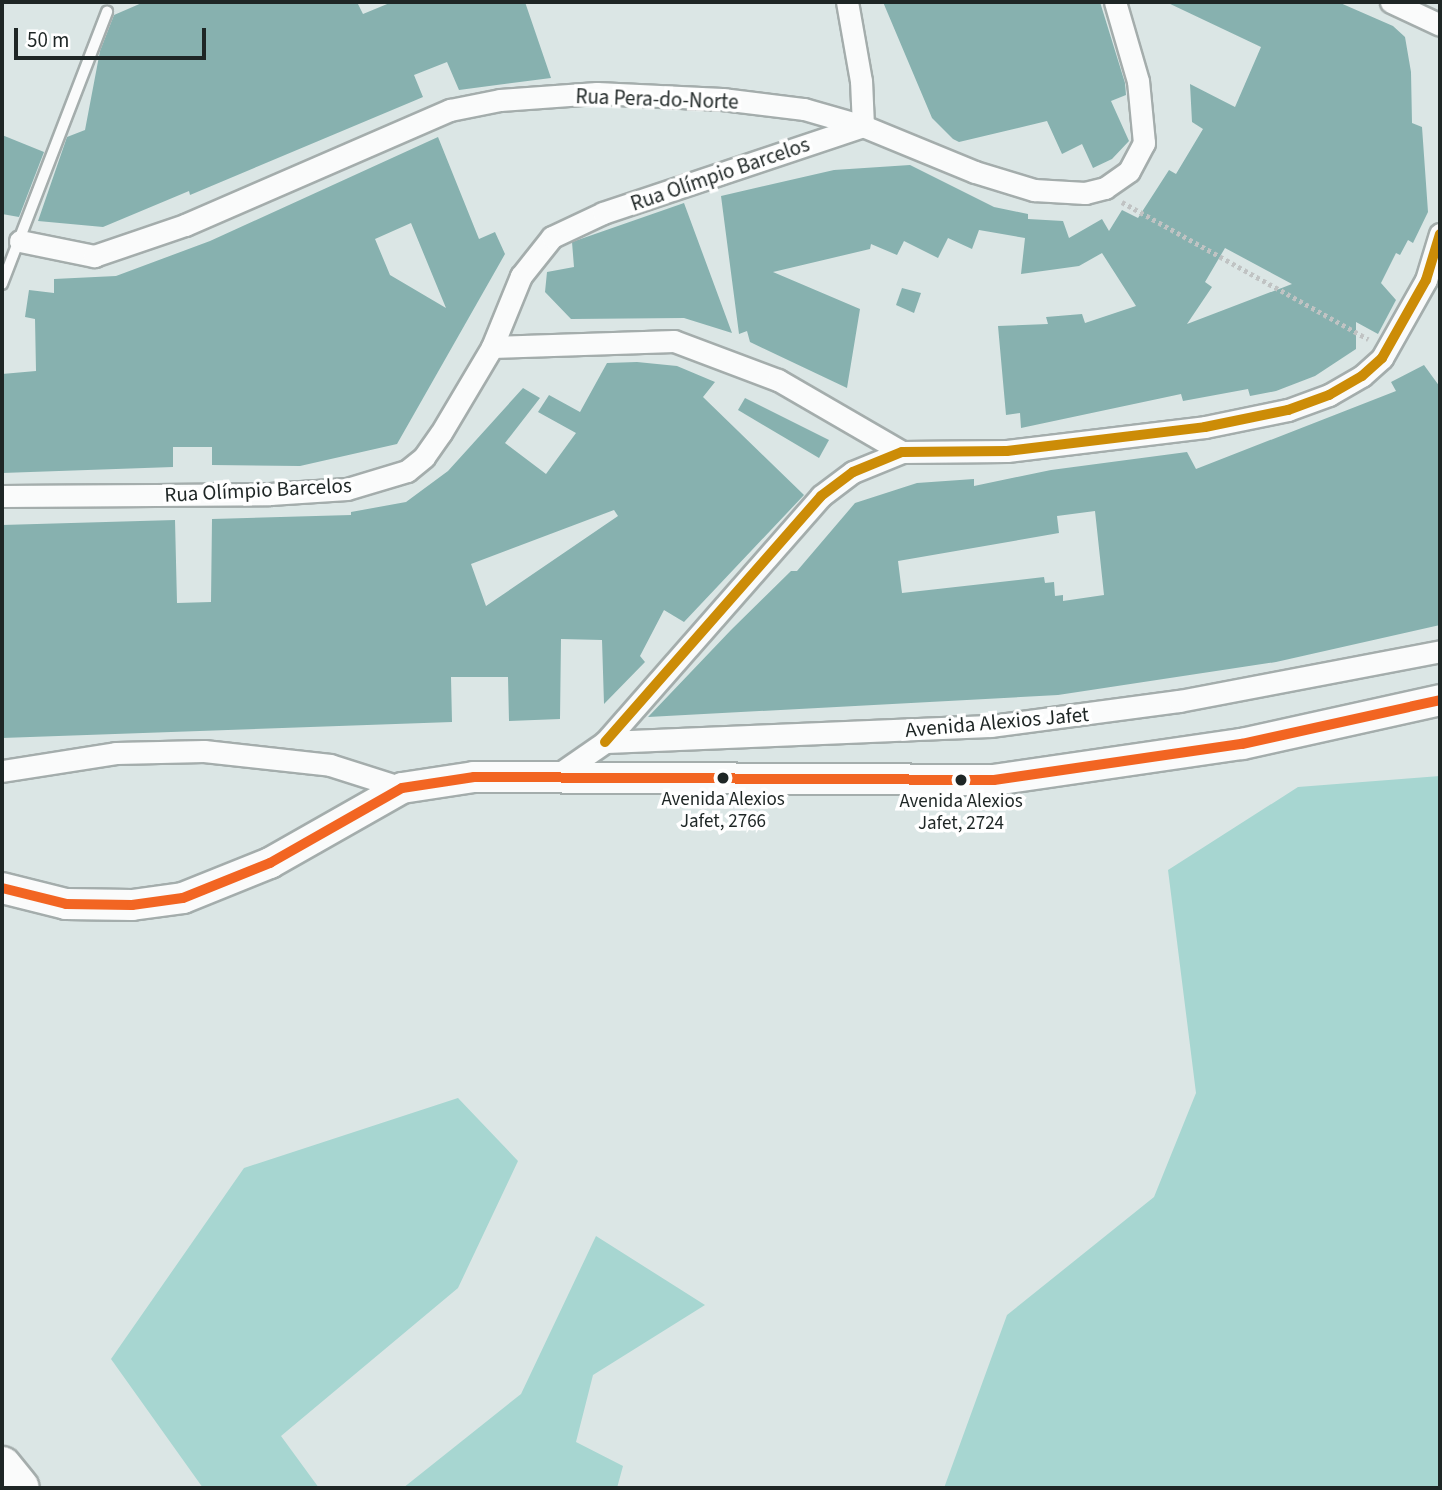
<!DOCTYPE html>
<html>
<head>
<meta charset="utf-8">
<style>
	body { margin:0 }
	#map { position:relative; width:1442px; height:1490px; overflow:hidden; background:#dbe6e5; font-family:"Source Sans 3",sans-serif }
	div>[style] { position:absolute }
	.green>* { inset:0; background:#a7d6d1 }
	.building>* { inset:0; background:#87b1af }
	.path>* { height:4.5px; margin-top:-2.25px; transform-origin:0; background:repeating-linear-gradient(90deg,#c0c3c3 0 3.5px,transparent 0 7px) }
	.roads { filter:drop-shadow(2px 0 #a4adac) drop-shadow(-2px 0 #a4adac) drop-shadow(0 2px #a4adac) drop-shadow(0 -2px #a4adac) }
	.lane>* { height:10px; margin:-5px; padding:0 5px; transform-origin:5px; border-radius:5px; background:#fafbfb }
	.street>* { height:21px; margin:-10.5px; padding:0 10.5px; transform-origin:10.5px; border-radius:10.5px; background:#fafbfb }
	.secondary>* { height:30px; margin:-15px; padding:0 15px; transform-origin:15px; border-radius:15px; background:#fafbfb }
	.highway>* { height:38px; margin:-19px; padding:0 19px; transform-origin:19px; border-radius:19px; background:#fafbfb }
	.bus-1>* { height:10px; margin:-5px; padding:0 5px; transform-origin:5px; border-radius:5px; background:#f26522 }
	.bus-2>* { height:10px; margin:-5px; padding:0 5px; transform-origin:5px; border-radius:5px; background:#cc8c07 }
	.dots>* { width:19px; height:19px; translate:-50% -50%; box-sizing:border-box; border:4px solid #fff; border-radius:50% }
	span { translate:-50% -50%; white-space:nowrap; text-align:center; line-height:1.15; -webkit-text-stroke:7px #fff; paint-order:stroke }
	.bus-label { font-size:19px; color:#1e2625 }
	.street-label { font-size:21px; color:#1e2625 }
	.frame { position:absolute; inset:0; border:4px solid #1e2625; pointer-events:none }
	.scale { position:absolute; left:14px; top:28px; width:192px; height:32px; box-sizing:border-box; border:4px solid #1e2625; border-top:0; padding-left:9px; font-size:21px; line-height:24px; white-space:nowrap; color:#1e2625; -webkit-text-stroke:5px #fff; paint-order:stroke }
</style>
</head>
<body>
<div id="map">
	<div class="green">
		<div style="clip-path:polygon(1440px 776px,1440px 1488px,944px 1488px,1007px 1315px,1154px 1197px,1196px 1093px,1168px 870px,1298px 787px)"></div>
		<div style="clip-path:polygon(458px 1098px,518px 1161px,458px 1288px,281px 1436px,319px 1488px,203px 1488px,111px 1359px,244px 1168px)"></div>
		<div style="clip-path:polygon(596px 1236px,705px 1305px,593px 1375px,576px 1442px,623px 1466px,617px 1488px,403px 1488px,521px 1394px)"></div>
	</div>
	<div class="building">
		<div style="clip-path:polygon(144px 2px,357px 2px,363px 14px,392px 2px,525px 2px,551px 78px,459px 90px,447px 62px,414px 75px,423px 97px,416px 100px,190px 195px,189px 191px,103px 227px,38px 221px,67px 137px,85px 130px,100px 51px,114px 15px)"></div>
		<div style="clip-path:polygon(883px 2px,1100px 2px,1125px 83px,1126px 95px,1111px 101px,1129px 141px,1112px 159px,1093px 168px,1082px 144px,1062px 154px,1047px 121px,959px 142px,953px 139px,932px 118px)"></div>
		<div style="clip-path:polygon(evenodd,1166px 2px,1338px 2px,1393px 26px,1405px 37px,1411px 72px,1412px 123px,1422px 127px,1428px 212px,1413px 243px,1408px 240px,1400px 255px,1396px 253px,1381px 283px,1396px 300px,1378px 334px,1356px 322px,1356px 349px,1315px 376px,1276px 391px,1250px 396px,1248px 389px,1183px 401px,1181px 394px,1021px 428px,1020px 413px,1006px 415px,998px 326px,1048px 324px,1046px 317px,1082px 314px,1085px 323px,1136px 306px,1102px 253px,1079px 266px,1021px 274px,1025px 238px,979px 230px,972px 249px,948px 238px,938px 258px,904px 241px,897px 255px,871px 244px,870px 249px,773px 272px,860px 309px,847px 388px,750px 342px,747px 331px,739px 334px,721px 196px,834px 170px,910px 165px,994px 207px,1028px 214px,1028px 219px,1063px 221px,1069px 238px,1102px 219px,1109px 231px,1122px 210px,1138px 218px,1169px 170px,1176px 174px,1203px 129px,1192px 122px,1190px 84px,1235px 107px,1261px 47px,1166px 2px,1225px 248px,1292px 284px,1187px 324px,1212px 287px,1205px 282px,1225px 248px)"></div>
		<div style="clip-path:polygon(2px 135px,44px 152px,19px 217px,2px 214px)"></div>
		<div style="clip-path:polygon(evenodd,438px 137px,479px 239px,495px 232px,505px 254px,397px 444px,300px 466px,212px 465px,212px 447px,173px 447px,173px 467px,2px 473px,2px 374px,36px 371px,35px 319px,25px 317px,29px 290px,54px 293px,54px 279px,116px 276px,210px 241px,438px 137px,411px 223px,446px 308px,390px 275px,375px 239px,411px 223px)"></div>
		<div style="clip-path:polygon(684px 203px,732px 333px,684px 318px,571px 319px,545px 292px,547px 272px,574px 267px,572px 242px)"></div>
		<div style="clip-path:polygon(902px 288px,921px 293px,914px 313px,896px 305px)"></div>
		<div style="clip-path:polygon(evenodd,637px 362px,677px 366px,715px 382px,703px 397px,804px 495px,684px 622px,664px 610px,640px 656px,645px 662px,604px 704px,602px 640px,561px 639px,560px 719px,509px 721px,508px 677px,451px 677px,452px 722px,2px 738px,2px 525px,175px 520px,177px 603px,211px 602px,212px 519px,351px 515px,351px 512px,406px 502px,448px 471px,523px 388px,540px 398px,505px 443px,546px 474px,576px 433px,538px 412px,549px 395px,580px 412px,607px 363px,637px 362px,614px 510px,618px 516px,486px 606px,471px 564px,614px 510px)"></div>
		<div style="clip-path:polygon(evenodd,1424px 365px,1440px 387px,1440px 625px,1276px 662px,1058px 695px,648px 717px,731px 630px,791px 571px,797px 571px,855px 503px,917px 483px,974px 479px,974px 486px,1051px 470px,1187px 452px,1196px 469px,1396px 391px,1391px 382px,1424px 365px,1095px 511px,1104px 595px,1063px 601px,1063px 595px,1055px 596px,1054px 582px,1045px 583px,1044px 577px,902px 593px,898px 561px,1059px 533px,1057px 516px,1095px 511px)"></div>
		<div style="clip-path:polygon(745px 398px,829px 440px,819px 458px,738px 410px)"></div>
	</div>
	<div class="path">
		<div style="left:1122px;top:202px;width:282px;rotate:29.1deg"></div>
	</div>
	<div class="roads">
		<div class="lane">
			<div style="left:2px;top:284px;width:292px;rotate:-68.9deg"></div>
		</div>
		<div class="street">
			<div style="left:1391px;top:2px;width:54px;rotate:25.1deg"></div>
			<div style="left:20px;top:241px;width:76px;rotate:11.5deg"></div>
			<div style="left:94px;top:256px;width:96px;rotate:-18.8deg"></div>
			<div style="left:185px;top:225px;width:289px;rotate:-23.5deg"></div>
			<div style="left:450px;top:110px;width:51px;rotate:-11.3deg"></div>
			<div style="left:500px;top:100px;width:97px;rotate:-4.1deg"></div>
			<div style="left:597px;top:93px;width:125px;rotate:2.7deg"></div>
			<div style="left:722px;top:99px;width:83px;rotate:7deg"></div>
			<div style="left:804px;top:109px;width:61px;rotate:16.1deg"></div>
			<div style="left:863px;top:126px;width:121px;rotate:22.3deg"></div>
			<div style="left:975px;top:172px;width:62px;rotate:17deg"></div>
			<div style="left:1034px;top:190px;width:51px;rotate:3.4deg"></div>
			<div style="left:1085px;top:193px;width:21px;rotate:-14deg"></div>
			<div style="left:1105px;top:188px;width:29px;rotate:-35deg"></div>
			<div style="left:1129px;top:171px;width:32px;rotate:-62deg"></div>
			<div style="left:1144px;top:143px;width:62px;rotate:-95.5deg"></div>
			<div style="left:1138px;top:81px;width:82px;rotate:-106.2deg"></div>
			<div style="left:492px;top:347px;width:182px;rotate:-1.9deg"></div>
			<div style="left:674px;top:341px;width:111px;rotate:20.6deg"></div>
			<div style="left:778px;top:380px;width:143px;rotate:30.1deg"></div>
			<div style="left:2px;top:496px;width:268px;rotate:-0.4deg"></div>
			<div style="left:270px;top:494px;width:77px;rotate:-3.7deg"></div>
			<div style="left:347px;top:489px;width:63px;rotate:-16.7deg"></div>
			<div style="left:407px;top:471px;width:22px;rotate:-39deg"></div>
			<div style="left:424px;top:457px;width:29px;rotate:-55deg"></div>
			<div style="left:441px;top:433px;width:100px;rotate:-59.3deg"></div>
			<div style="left:492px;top:347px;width:77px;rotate:-67.8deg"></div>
			<div style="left:521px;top:276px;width:50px;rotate:-51.5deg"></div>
			<div style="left:552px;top:237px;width:56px;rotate:-25.2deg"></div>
			<div style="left:603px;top:213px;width:274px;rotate:-18.5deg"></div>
			<div style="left:863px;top:126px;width:45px;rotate:-92.5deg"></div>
			<div style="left:861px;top:81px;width:80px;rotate:-100deg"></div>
			<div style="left:605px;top:742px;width:327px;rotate:-48.7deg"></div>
			<div style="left:821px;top:496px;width:40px;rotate:-37deg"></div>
			<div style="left:853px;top:472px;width:53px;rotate:-22.2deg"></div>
			<div style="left:902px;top:452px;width:105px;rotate:-0.5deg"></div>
			<div style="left:1007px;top:451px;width:199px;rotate:-6.9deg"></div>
			<div style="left:1205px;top:427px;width:85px;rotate:-11.6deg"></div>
			<div style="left:1288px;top:410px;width:44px;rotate:-20.1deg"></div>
			<div style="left:1329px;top:395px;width:38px;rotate:-30deg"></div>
			<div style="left:1362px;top:376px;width:27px;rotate:-42deg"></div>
			<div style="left:1382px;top:358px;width:90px;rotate:-60.6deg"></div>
			<div style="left:1426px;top:280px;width:48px;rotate:-73.1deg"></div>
			<div style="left:2px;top:771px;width:115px;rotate:-9deg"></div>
			<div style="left:116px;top:753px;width:88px;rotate:-1.3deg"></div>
			<div style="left:204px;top:751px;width:127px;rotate:6.3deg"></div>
			<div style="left:330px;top:765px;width:76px;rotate:17.7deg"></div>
			<div style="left:559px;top:774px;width:56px;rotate:-34.8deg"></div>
			<div style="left:605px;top:742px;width:386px;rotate:-2.4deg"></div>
			<div style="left:991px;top:726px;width:190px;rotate:-7.6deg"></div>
			<div style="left:1179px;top:701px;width:266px;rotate:-10.8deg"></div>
		</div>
		<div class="secondary">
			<div style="left:2px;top:888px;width:66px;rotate:14deg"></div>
			<div style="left:66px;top:904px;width:66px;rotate:0.9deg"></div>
			<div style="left:132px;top:905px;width:51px;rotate:-7.8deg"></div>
			<div style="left:183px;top:898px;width:94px;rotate:-21.9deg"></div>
			<div style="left:270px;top:863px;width:152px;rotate:-29.6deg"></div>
			<div style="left:402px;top:788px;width:73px;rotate:-8.7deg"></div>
			<div style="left:474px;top:777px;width:520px;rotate:0.33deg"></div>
			<div style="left:994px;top:780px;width:251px;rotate:-8.3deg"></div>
			<div style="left:1242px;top:744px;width:203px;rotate:-12.5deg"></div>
		</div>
		<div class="highway">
			<div style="left:2px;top:1466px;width:28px;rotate:51deg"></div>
		</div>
	</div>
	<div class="bus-1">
		<div style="left:2px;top:888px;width:66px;rotate:14deg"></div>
		<div style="left:66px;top:904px;width:66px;rotate:0.9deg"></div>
		<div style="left:132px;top:905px;width:51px;rotate:-7.8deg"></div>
		<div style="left:183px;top:898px;width:94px;rotate:-21.9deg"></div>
		<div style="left:270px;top:863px;width:152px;rotate:-29.6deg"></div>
		<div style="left:402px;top:788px;width:73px;rotate:-8.7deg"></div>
		<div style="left:474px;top:777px;width:520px;rotate:0.33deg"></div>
		<div style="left:994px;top:780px;width:251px;rotate:-8.3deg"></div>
		<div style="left:1242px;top:744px;width:203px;rotate:-12.5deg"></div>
	</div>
	<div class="bus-2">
		<div style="left:605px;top:742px;width:327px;rotate:-48.7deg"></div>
		<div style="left:821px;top:496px;width:40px;rotate:-37deg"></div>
		<div style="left:853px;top:472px;width:53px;rotate:-22.2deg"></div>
		<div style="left:902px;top:452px;width:105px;rotate:-0.5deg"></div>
		<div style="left:1007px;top:451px;width:199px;rotate:-6.9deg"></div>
		<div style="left:1205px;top:427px;width:85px;rotate:-11.6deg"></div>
		<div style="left:1288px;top:410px;width:44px;rotate:-20.1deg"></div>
		<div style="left:1329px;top:395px;width:38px;rotate:-30deg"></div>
		<div style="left:1362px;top:376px;width:27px;rotate:-42deg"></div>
		<div style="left:1382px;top:358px;width:90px;rotate:-60.6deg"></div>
		<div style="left:1426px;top:280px;width:48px;rotate:-73.1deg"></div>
	</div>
	<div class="dots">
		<div style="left:723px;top:778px;background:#1e2625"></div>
		<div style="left:961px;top:780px;background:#1e2625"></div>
	</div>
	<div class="bus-label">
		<span style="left:723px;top:811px">Avenida Alexios<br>Jafet, 2766</span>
		<span style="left:961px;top:813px">Avenida Alexios<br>Jafet, 2724</span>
	</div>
	<div class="street-label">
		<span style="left:657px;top:99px;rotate:2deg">Rua Pera-do-Norte</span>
		<span style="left:720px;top:174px;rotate:-19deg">Rua Olímpio Barcelos</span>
		<span style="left:258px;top:490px;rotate:-3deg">Rua Olímpio Barcelos</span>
		<span style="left:997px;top:722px;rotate:-5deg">Avenida Alexios Jafet</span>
	</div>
	<div class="frame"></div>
	<div class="scale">50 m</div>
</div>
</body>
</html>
